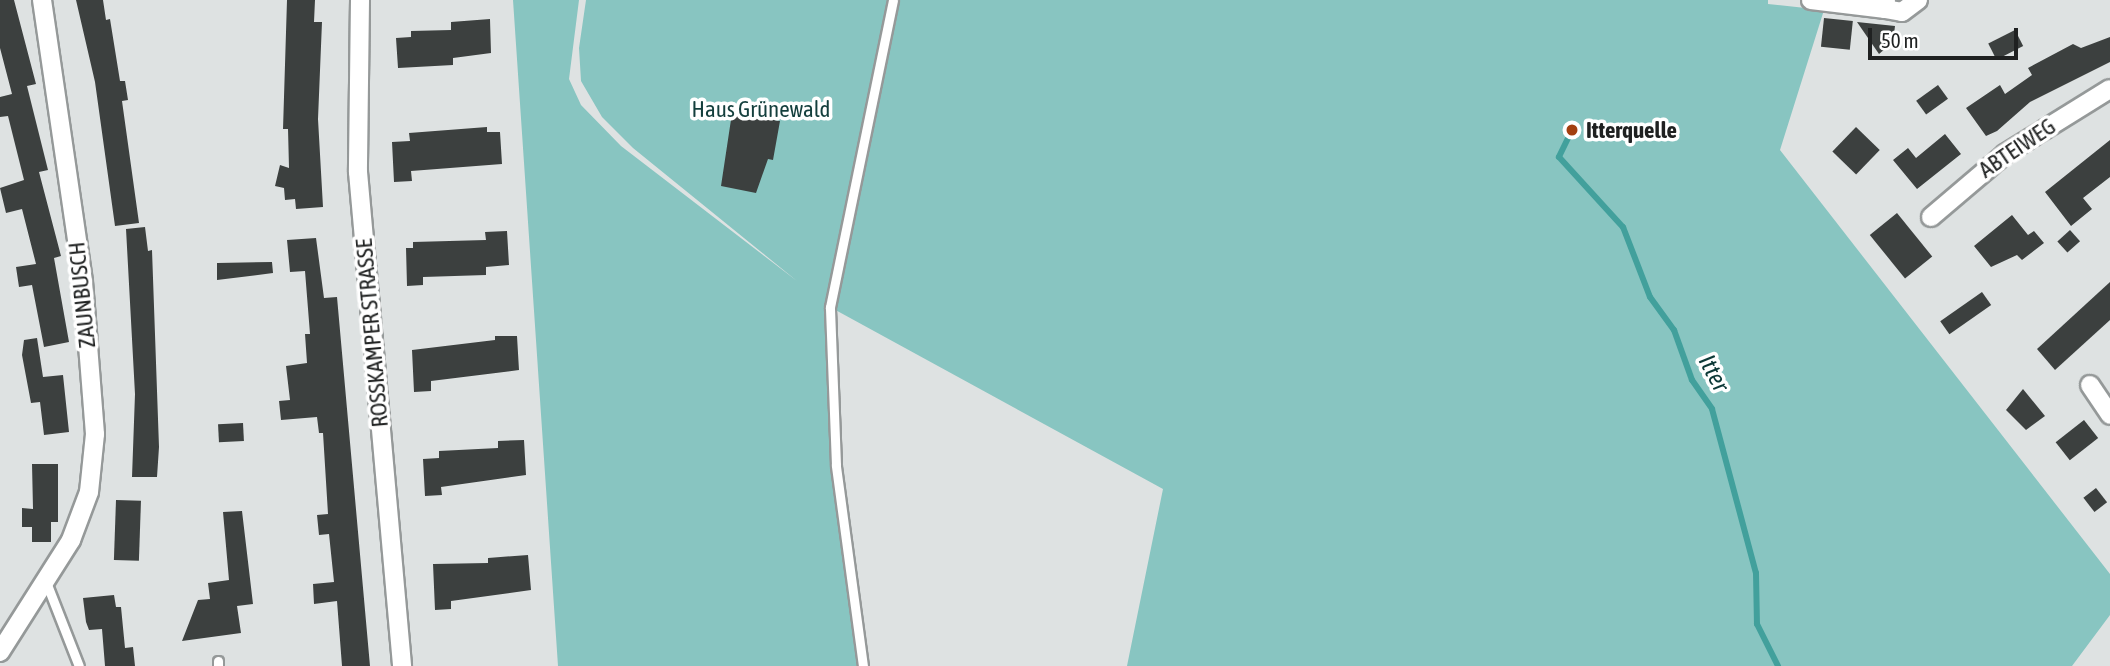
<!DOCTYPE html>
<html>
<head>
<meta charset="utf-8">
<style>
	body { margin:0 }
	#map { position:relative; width:2110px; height:666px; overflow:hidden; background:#dee2e2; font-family:"Asap Condensed",sans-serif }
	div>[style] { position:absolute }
	.green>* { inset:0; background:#88c5c1 }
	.stream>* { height:6px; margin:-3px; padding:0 3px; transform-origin:3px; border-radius:3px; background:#42a09c }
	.building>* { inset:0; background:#3c403f; transform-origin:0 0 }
	.roads { filter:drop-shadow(2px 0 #959999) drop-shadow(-2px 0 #959999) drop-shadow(0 2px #959999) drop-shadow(0 -2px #959999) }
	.lane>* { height:9px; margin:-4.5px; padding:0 4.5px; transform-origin:4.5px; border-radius:4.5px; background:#fff }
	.street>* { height:18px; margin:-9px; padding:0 9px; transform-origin:9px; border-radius:9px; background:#fff }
	.dots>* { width:19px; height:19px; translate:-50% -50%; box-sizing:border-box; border:4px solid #fff; border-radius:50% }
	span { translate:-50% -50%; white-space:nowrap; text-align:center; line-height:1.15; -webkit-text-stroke:7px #fff; paint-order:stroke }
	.park-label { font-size:23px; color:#143f3d }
	.poi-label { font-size:23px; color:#1f2121; font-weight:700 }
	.left { translate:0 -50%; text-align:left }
	.street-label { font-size:23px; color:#1f2121 }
	.water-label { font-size:24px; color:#0c3937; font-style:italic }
	.scale { position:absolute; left:1868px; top:28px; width:150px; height:32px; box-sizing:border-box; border:4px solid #1f2121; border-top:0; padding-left:9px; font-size:21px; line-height:24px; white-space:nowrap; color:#1f2121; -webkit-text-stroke:5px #fff; paint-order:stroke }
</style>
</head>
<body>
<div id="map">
	<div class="green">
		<div style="clip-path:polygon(513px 0,579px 0,569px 79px,581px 105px,621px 146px,797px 281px,633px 148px,602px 117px,581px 81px,579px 48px,586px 0,1768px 0,1768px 4px,1824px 10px,1780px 150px,2110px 574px,2110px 615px,2072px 666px,1127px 666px,1163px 489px,830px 307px,836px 465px,863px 666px,558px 666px)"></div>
	</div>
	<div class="stream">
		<div style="left:1572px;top:130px;width:30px;rotate:116deg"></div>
		<div style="left:1559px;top:157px;width:95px;rotate:47.6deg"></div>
		<div style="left:1623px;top:227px;width:75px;rotate:68.9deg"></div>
		<div style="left:1650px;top:297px;width:41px;rotate:54deg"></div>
		<div style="left:1674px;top:330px;width:53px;rotate:70.2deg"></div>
		<div style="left:1692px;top:380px;width:35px;rotate:55deg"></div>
		<div style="left:1712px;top:409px;width:170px;rotate:75deg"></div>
		<div style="left:1756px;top:573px;width:51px;rotate:88.9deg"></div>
		<div style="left:1757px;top:624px;width:47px;rotate:63.4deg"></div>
	</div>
	<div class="building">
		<div style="clip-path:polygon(0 0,14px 0,36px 84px,27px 86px,48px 170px,39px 172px,61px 256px,54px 258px,69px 342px,44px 347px,32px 285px,19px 287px,16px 267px,36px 264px,22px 209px,6px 213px,0 188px,24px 180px,8px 116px,0 117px,0 97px,12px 94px,0 48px)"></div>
		<div style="clip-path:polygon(76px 0,103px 0,106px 20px,110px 19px,120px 81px,125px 81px,128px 100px,122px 101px,139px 223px,115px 226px,95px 82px)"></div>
		<div style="clip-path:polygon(287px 0,315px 0,314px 22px,322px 22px,318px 119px,323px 207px,296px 209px,295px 199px,285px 200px,284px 188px,275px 186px,280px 165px,289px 168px,288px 129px,283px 129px)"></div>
		<div style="left:1824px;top:18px;width:29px;height:29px;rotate:6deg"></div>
		<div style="clip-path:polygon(490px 19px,491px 53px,453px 58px,453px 65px,398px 68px,396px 38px,411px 37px,411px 31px,451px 30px,451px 22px)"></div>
		<div style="clip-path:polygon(1857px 22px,1895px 26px,1893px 42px,1879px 54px)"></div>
		<div style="left:2015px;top:30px;width:18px;height:30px;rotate:63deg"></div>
		<div style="clip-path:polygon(2110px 37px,2110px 62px,2030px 102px,1997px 131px,1986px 136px,1966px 108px,2000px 85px,2005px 94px,2032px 75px,2028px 68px,2073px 44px,2081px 48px)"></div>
		<div style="left:1938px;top:85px;width:17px;height:27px;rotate:54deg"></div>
		<div style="clip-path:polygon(732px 113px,780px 121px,773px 160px,768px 159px,756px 193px,721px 186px)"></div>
		<div style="clip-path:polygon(487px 127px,487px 132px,500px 132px,502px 164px,411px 171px,412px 181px,394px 182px,392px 142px,410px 141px,409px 133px)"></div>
		<div style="left:1856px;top:127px;width:33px;height:34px;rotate:44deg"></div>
		<div style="clip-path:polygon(1945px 134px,1961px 154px,1917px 189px,1893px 160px,1908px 148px,1916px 158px)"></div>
		<div style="clip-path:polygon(2110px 140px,2110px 177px,2083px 198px,2092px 209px,2071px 226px,2045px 192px)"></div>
		<div style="left:1897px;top:213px;width:56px;height:35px;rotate:51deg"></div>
		<div style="clip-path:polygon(2012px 215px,2028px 235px,2034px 231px,2044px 243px,2022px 260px,2017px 255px,1991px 267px,1974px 246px)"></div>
		<div style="clip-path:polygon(145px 227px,148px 251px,152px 250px,159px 447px,157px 477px,132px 477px,135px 394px,126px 229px)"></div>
		<div style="left:2070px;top:230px;width:15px;height:17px;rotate:48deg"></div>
		<div style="clip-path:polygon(507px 231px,509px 265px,486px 267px,486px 275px,423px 277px,423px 285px,407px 286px,406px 248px,413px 248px,413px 242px,486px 240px,485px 232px)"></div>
		<div style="clip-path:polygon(316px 238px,324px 298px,337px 297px,370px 666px,342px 666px,337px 601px,314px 604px,313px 584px,334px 582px,329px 534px,319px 535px,317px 515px,328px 514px,323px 433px,319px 433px,317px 417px,281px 420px,279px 401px,290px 400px,286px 366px,307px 363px,305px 334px,310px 334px,305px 271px,290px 272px,287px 240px)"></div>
		<div style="clip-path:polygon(272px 262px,273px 273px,217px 280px,217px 263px)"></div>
		<div style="clip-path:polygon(2110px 282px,2110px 320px,2055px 370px,2037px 349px)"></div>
		<div style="left:1982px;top:292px;width:16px;height:51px;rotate:55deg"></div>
		<div style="clip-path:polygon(495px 336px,517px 336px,519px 370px,431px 381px,431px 391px,414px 392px,412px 350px,495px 340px)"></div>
		<div style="clip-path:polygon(37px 338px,43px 377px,63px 375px,69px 432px,44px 435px,40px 402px,31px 403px,22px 355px,24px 340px)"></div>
		<div style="clip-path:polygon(2023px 389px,2045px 416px,2026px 430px,2006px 410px)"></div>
		<div style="left:2084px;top:420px;width:23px;height:36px;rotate:52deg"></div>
		<div style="left:243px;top:423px;width:18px;height:25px;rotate:87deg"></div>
		<div style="clip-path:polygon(524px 440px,526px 475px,441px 487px,442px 495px,425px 496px,423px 459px,439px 458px,439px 451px,498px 448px,498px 441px)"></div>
		<div style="clip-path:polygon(32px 464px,58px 464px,58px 522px,51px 522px,51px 542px,32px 542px,32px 527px,22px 527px,22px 508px,33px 509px)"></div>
		<div style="left:2096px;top:488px;width:18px;height:16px;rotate:52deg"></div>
		<div style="left:116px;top:500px;width:25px;height:60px;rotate:2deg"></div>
		<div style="clip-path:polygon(242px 511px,253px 604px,237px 606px,241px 633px,182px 641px,198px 600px,210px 599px,208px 583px,229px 580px,223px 512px)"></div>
		<div style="clip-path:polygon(528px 555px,531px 590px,451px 601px,451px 609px,435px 610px,433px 564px,488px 563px,488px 558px)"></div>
		<div style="clip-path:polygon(114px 595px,116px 607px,121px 607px,125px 648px,133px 647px,135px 666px,105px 666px,102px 629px,89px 630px,86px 622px,83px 598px)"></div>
	</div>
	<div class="roads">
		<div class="lane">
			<div style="left:46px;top:582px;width:90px;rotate:68.6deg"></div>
			<div style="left:218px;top:661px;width:5px;rotate:90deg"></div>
			<div style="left:863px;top:666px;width:203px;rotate:-97.7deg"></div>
			<div style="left:836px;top:465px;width:158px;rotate:-92.2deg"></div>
			<div style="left:830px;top:307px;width:313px;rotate:-78.4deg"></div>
		</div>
		<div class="street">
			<div style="left:360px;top:0;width:172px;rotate:90.7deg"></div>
			<div style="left:358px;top:172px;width:496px;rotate:84.9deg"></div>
			<div style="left:1811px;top:0;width:75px;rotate:6.9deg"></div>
			<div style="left:1886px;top:0;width:9px;rotate:96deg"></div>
			<div style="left:1885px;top:9px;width:17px;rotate:10deg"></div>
			<div style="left:1902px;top:12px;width:20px;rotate:-37deg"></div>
			<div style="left:1931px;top:217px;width:97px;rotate:-40.4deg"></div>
			<div style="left:2005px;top:154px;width:123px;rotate:-31.8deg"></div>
			<div style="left:2090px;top:385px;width:36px;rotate:56deg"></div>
			<div style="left:0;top:652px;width:133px;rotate:-57.6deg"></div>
			<div style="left:71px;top:540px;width:51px;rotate:-69.4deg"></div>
			<div style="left:89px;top:492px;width:58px;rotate:-84.1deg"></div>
			<div style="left:95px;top:434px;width:153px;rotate:-94.5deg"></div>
			<div style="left:83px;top:281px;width:284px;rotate:-98.3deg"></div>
		</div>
	</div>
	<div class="dots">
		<div style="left:1572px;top:130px;background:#a33f0f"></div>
	</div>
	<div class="park-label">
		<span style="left:761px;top:109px">Haus Grünewald</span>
	</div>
	<div class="poi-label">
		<span class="left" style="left:1586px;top:130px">Itterquelle</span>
	</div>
	<div class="street-label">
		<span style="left:2017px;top:148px;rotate:-34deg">ABTEIWEG</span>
		<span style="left:82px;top:295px;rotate:-96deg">ZAUNBUSCH</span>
		<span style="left:372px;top:333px;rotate:-95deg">ROSSKAMPER STRASSE</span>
	</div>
	<div class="water-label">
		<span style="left:1714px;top:373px;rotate:62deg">Itter</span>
	</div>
	<div class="scale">50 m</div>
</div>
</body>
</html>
